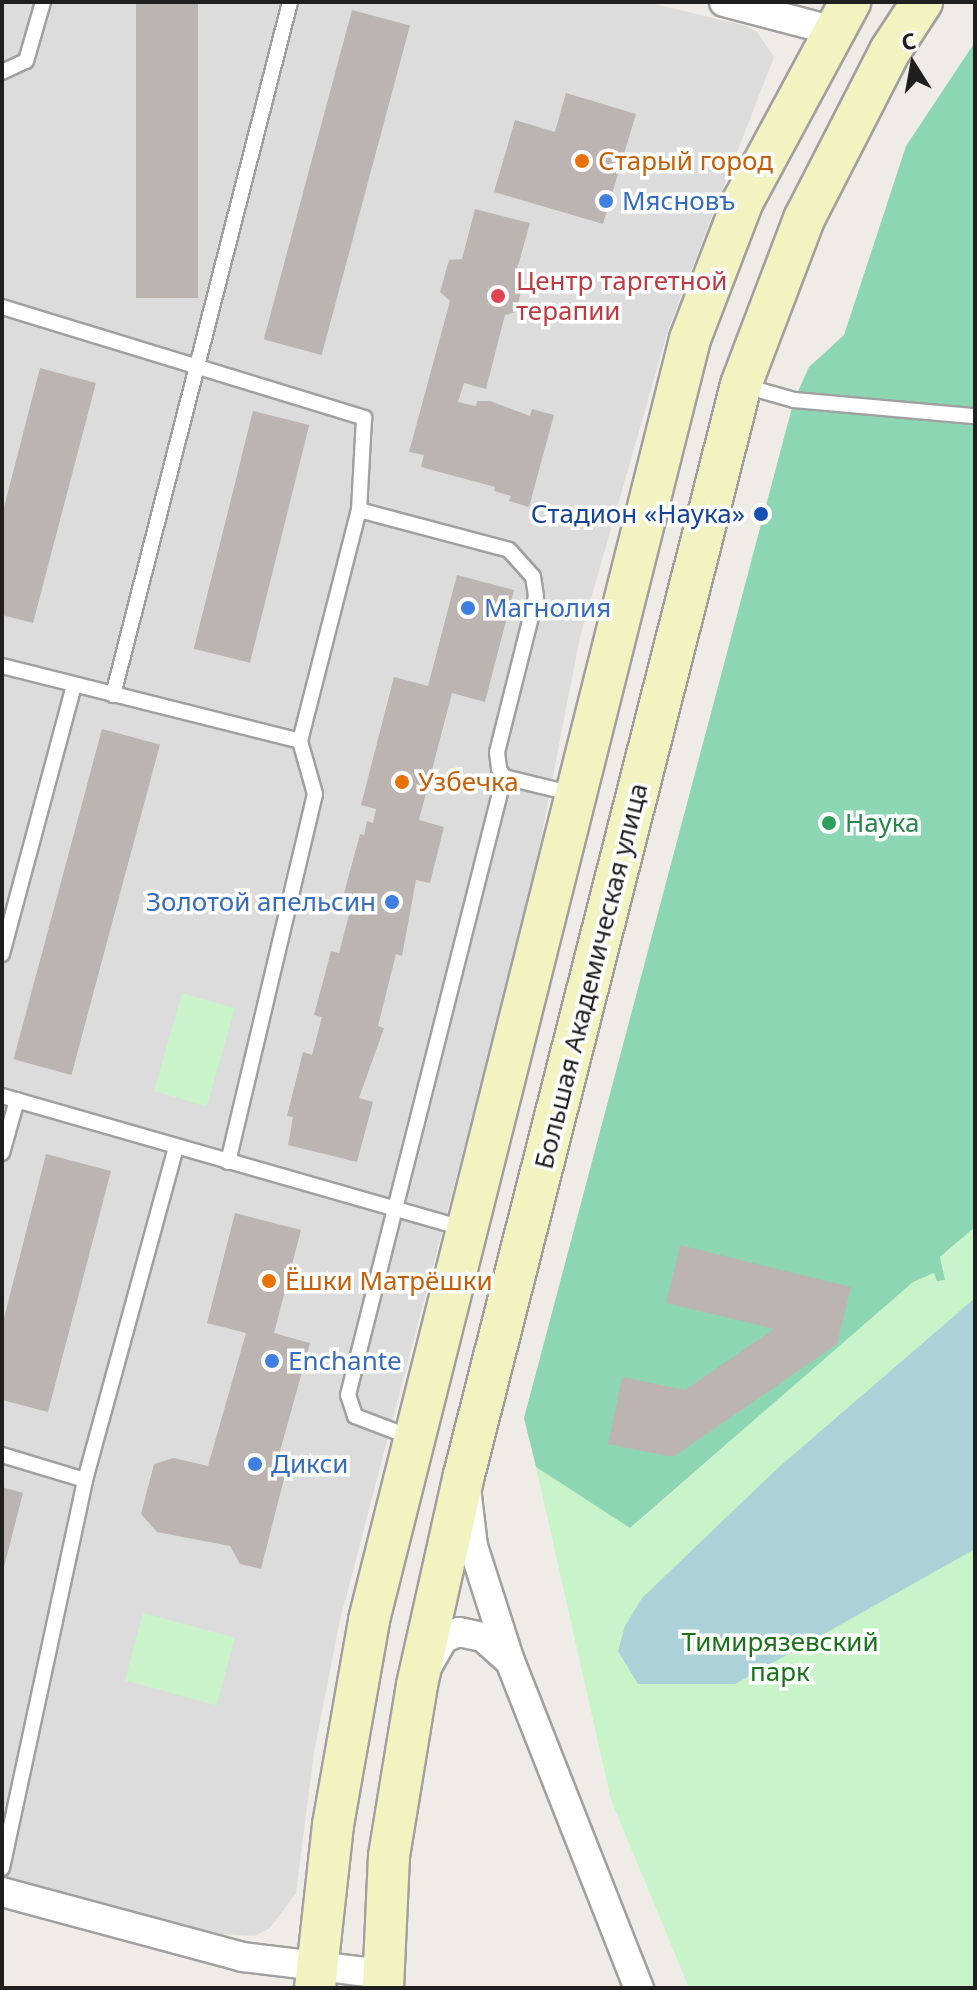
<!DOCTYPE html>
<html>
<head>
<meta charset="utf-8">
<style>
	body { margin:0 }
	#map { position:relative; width:977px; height:1990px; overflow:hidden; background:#efece7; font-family:"Noto Sans",sans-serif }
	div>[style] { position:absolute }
	.residential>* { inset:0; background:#dddcdc }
	.park>* { inset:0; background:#c9f4c9; transform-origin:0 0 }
	.pitch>* { inset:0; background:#8dd6b4 }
	.water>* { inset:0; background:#acd1d8 }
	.building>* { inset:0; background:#bcb4b0; transform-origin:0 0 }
	.roads { filter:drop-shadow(2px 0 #a0a0a0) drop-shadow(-2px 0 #a0a0a0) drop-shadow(0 2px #a0a0a0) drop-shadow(0 -2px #a0a0a0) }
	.service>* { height:14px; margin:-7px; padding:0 7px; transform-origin:7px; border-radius:7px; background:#fff }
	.minor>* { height:28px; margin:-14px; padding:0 14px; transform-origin:14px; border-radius:14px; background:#fff }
	.secondary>* { height:40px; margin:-20px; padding:0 20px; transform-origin:20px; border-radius:20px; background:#f3f2c1 }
	.dots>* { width:22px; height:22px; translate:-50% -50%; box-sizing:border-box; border:4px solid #fff; border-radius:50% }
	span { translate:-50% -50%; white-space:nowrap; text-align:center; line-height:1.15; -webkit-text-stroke:7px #fff; paint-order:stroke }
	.food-label { font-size:26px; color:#c56008 }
	.left { translate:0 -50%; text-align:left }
	.shop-label { font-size:26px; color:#366cbe }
	.right { translate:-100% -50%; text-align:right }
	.health-label { font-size:26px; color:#be3a42 }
	.transit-label { font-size:26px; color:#164399 }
	.leisure-label { font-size:26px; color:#27864d }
	.street-label { font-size:26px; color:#1f1f1f }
	.park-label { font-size:26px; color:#177318 }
	.frame { position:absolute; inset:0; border:4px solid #1f1f1f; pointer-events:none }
	.north { position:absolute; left:873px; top:24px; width:80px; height:80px; -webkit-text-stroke:6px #fff; paint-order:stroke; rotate:349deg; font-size:22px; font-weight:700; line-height:32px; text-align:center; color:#1f1f1f }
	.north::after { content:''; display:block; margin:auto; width:28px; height:36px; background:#1f1f1f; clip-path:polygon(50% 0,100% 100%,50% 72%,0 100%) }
</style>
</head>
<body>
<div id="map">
	<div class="residential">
		<div style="clip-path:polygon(2px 2px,647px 2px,746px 26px,757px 32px,774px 57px,668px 330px,580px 637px,529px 900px,340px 1620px,314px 1752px,296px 1893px,270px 1928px,255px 1936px,220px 1934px,2px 1878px)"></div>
	</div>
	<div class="park">
		<div style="left:182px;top:993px;width:55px;height:102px;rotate:16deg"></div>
		<div style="clip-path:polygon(975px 1227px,975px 1988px,689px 1988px,611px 1800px,536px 1467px,631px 1528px,913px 1281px,944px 1270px,940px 1258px)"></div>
		<div style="left:143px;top:1613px;width:95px;height:70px;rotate:15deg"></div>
	</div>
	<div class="pitch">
		<div style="clip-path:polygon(975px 42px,975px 1227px,940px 1257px,945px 1280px,937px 1281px,934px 1273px,913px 1282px,630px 1528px,536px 1467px,524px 1418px,794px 400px,809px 367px,844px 335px,906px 146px)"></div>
	</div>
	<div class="water">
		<div style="clip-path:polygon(975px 1298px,975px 1549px,735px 1684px,638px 1684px,618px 1651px,625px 1626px,642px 1598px,779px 1467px)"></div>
	</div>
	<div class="building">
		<div style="left:136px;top:2px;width:62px;height:296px"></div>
		<div style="left:352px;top:10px;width:60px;height:341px;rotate:15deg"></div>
		<div style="clip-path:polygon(566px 93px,636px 114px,603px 224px,494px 192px,515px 120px,555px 132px)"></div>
		<div style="clip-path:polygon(475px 209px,530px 223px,516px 273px,523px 283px,516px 312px,505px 315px,486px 389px,464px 383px,458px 402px,476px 406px,477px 401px,490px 401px,530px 416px,532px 409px,554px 415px,529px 507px,509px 501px,511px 496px,494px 491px,495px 487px,421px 467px,424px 455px,409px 452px,450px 301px,440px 292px,449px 260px,462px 259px)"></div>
		<div style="clip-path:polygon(40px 368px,96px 383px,33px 623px,2px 615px,2px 515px)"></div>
		<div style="left:253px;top:411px;width:58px;height:245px;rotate:14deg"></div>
		<div style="clip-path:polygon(457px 575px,514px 590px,485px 702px,452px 693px,419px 820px,444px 827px,430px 883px,416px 880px,402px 956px,396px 954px,378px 1026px,384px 1028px,359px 1098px,373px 1102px,357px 1162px,288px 1145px,293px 1117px,287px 1116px,303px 1052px,312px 1055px,322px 1017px,314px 1015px,331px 951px,339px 953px,354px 896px,344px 893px,360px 834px,364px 835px,367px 821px,373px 823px,376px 809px,361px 805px,394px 677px,428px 686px)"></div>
		<div style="left:102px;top:729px;width:60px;height:342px;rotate:15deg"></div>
		<div style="clip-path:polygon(46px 1154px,111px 1171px,48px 1412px,2px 1400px,2px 1326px)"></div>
		<div style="clip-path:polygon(235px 1213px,301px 1230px,274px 1333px,310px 1343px,274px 1473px,285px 1475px,261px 1569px,240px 1564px,230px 1546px,157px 1532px,141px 1514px,154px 1464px,174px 1458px,208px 1466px,246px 1333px,207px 1323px)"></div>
		<div style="clip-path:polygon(680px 1245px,851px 1287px,837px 1344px,673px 1457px,608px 1444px,622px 1377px,685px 1390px,774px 1329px,666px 1303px)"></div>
		<div style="clip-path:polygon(2px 1487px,23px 1493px,3px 1571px,2px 1571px)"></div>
	</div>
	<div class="roads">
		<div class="service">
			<div style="left:2px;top:72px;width:26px;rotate:-25deg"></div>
			<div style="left:26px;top:61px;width:61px;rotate:-73.9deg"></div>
			<div style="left:2px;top:307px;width:379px;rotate:17deg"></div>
			<div style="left:364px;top:418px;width:92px;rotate:93.1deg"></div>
			<div style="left:359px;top:510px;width:155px;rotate:14.9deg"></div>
			<div style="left:509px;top:550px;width:36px;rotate:48deg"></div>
			<div style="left:533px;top:577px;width:20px;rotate:81deg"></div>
			<div style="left:536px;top:597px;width:160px;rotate:104.1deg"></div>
			<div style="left:497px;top:752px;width:17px;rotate:83deg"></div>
			<div style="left:499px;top:769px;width:9px;rotate:58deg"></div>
			<div style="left:504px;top:777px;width:72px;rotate:13.7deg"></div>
			<div style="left:745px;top:386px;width:51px;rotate:15.9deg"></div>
			<div style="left:794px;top:400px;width:182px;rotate:5.1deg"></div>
			<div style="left:2px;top:666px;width:307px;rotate:14.1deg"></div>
			<div style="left:300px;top:741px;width:238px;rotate:-75.7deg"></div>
			<div style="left:113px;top:695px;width:715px;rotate:-75.67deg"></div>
			<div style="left:2px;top:954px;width:278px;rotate:-75deg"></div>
			<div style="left:2px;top:1096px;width:480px;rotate:16deg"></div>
			<div style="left:2px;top:1153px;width:55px;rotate:-74.2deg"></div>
			<div style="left:228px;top:1162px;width:378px;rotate:-76.7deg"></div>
			<div style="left:315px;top:794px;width:55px;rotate:-105.8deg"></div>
			<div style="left:410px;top:1437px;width:59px;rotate:-159.1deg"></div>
			<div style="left:355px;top:1416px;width:22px;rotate:-108deg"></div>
			<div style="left:348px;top:1395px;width:637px;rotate:-75.83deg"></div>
			<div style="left:2px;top:1455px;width:87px;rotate:16.8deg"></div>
			<div style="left:2px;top:1868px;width:397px;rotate:-77.9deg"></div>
			<div style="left:85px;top:1480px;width:344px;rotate:-74.7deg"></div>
		</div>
		<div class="minor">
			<div style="left:724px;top:2px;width:111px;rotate:14.7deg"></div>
			<div style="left:467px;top:1496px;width:50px;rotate:83.2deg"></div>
			<div style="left:473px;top:1546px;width:121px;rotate:72.2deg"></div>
			<div style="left:510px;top:1661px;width:352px;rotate:68.5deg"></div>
			<div style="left:427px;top:1667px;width:34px;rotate:-60deg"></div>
			<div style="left:444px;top:1638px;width:16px;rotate:-22deg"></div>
			<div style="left:459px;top:1632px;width:25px;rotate:12deg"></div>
			<div style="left:483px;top:1637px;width:36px;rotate:42deg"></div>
			<div style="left:2px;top:1892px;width:250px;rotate:15.1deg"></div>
			<div style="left:243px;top:1957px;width:141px;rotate:6.9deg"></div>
		</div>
		<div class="secondary">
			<div style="left:315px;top:1988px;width:164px;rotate:-83.7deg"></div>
			<div style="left:333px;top:1825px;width:208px;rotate:-80deg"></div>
			<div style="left:369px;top:1620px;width:1321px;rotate:-75.93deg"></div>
			<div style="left:690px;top:339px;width:148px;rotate:-69deg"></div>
			<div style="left:743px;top:201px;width:226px;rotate:-61.7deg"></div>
			<div style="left:383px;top:1988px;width:132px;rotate:-87.4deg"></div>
			<div style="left:389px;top:1856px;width:173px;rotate:-80.7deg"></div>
			<div style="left:417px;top:1685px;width:215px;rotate:-77.4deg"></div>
			<div style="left:464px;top:1475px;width:1125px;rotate:-75.74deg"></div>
			<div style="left:741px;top:385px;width:178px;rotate:-69.2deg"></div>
			<div style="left:804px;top:219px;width:189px;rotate:-62.9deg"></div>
			<div style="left:890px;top:51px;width:59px;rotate:-56.9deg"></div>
		</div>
	</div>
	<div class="dots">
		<div style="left:582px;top:161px;background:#e8710a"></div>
		<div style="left:606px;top:201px;background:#3f7fe0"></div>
		<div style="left:498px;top:296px;background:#e0444e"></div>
		<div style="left:761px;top:514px;background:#1a4fb4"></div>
		<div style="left:468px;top:608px;background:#3f7fe0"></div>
		<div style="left:402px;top:782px;background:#e8710a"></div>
		<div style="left:829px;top:823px;background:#2e9e5b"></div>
		<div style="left:392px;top:902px;background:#3f7fe0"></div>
		<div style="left:269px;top:1281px;background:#e8710a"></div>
		<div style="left:272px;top:1361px;background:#3f7fe0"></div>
		<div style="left:255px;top:1464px;background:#3f7fe0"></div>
	</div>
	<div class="food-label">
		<span class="left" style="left:598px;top:161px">Старый город</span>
		<span class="left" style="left:418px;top:782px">Узбечка</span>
		<span class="left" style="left:285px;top:1281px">Ёшки Матрёшки</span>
	</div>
	<div class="shop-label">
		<span class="left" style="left:622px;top:201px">Мясновъ</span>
		<span class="left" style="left:484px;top:608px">Магнолия</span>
		<span class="right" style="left:376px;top:902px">Золотой апельсин</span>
		<span class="left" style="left:288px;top:1361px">Enchante</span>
		<span class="left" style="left:271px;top:1464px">Дикси</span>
	</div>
	<div class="health-label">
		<span class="left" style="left:516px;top:296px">Центр таргетной<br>терапии</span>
	</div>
	<div class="transit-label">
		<span class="right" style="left:745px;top:514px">Стадион «Наука»</span>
	</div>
	<div class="leisure-label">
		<span class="left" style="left:845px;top:823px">Наука</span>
	</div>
	<div class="street-label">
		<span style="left:591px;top:976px;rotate:-76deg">Большая Академическая улица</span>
	</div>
	<div class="park-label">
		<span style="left:780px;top:1657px">Тимирязевский<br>парк</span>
	</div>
	<div class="frame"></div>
	<div class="north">С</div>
</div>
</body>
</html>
